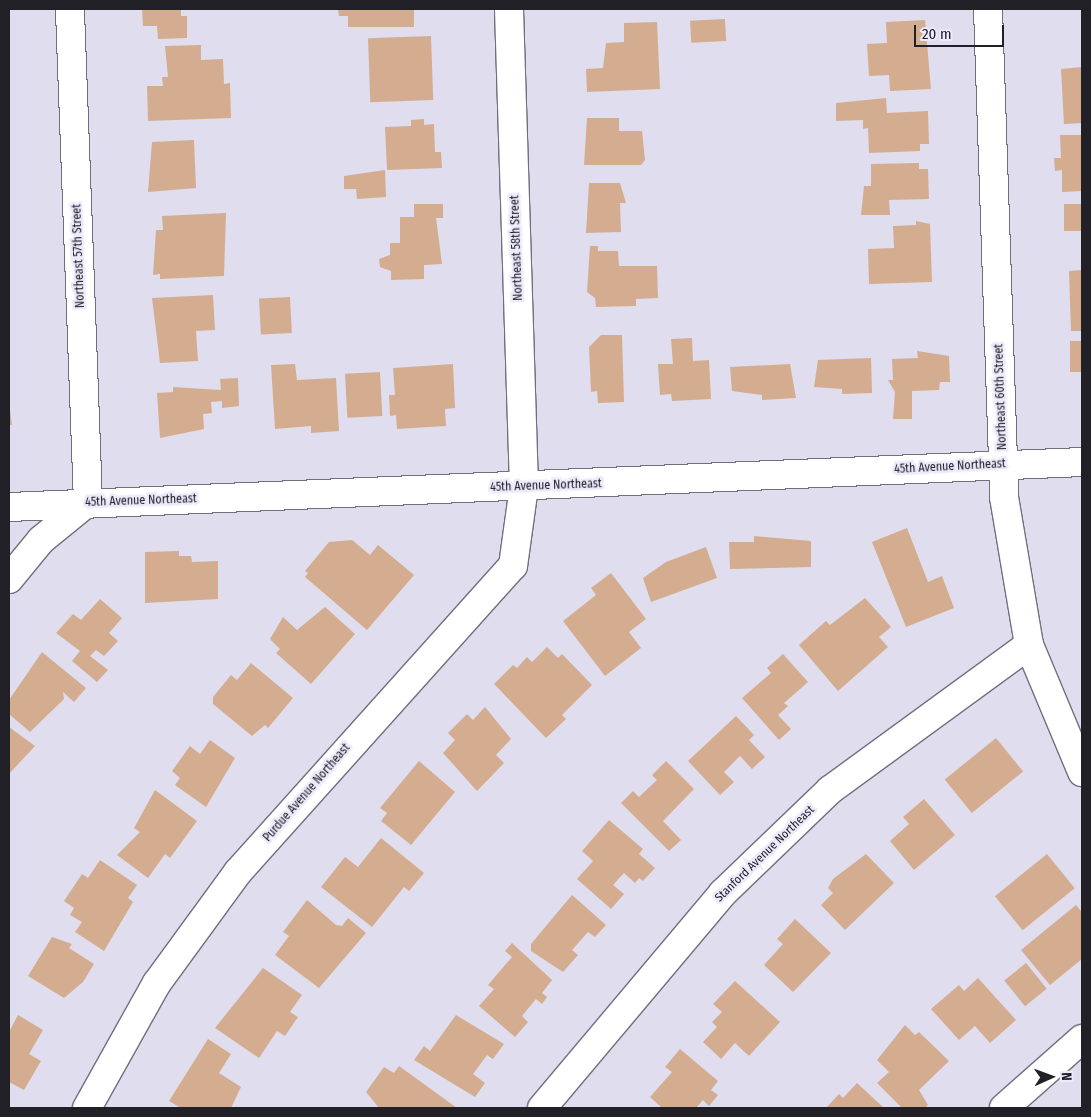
<!DOCTYPE html>
<html>
<head>
<meta charset="utf-8">
<style>
	body { margin:0 }
	#map { position:relative; width:1091px; height:1117px; overflow:hidden; background:#dfddee; font-family:"Fira Sans Condensed",sans-serif }
	div>[style] { position:absolute }
	.building>* { inset:0; background:#d4ad90; transform-origin:0 0 }
	.roads { filter:drop-shadow(1px 0 #716f7e) drop-shadow(-1px 0 #716f7e) drop-shadow(0 1px #716f7e) drop-shadow(0 -1px #716f7e) }
	.street>* { height:28px; margin:-14px; padding:0 14px; transform-origin:14px; border-radius:14px; background:#fff }
	span { translate:-50% -50%; white-space:nowrap; text-align:center; line-height:1.15; -webkit-text-stroke:5px #eceafb; paint-order:stroke }
	.street-label { font-size:12px; color:#212027 }
	.frame { position:absolute; inset:0; border:10px solid #212027; pointer-events:none }
	.north { position:absolute; left:1026px; top:1052px; width:50px; height:50px; -webkit-text-stroke:4px #eceafb; paint-order:stroke; rotate:88deg; font-size:14px; font-weight:700; line-height:20px; text-align:center; color:#212027 }
	.north::after { content:''; display:block; margin:auto; width:18px; height:22px; background:#212027; clip-path:polygon(50% 0,100% 100%,50% 72%,0 100%) }
	.scale { position:absolute; left:914px; top:25px; width:90px; height:22px; box-sizing:border-box; border:2px solid #212027; border-top:0; padding-left:6px; font-size:15px; line-height:18px; white-space:nowrap; color:#212027; -webkit-text-stroke:4px #eceafb; paint-order:stroke }
</style>
</head>
<body>
<div id="map">
	<div class="building">
		<div style="clip-path:polygon(142px 9px,181px 9px,181px 16px,187px 16px,187px 38px,158px 39px,157px 26px,143px 26px)"></div>
		<div style="clip-path:polygon(338px 9px,414px 9px,414px 27px,348px 27px,348px 16px,339px 16px)"></div>
		<div style="left:725px;top:19px;width:22px;height:35px;rotate:87deg"></div>
		<div style="clip-path:polygon(925px 20px,931px 89px,890px 91px,889px 75px,869px 76px,867px 44px,887px 43px,886px 22px)"></div>
		<div style="clip-path:polygon(657px 22px,660px 89px,587px 92px,586px 69px,603px 68px,606px 43px,624px 42px,624px 23px)"></div>
		<div style="left:431px;top:36px;width:64px;height:63px;rotate:88deg"></div>
		<div style="clip-path:polygon(201px 45px,201px 60px,223px 59px,224px 84px,230px 83px,231px 118px,148px 121px,147px 86px,163px 86px,162px 77px,168px 77px,165px 46px)"></div>
		<div style="clip-path:polygon(1082px 67px,1082px 123px,1064px 124px,1061px 69px)"></div>
		<div style="clip-path:polygon(886px 98px,887px 113px,928px 111px,929px 144px,920px 144px,920px 151px,869px 153px,868px 128px,863px 129px,863px 120px,836px 121px,836px 103px)"></div>
		<div style="clip-path:polygon(587px 118px,619px 118px,619px 131px,642px 131px,645px 160px,641px 165px,584px 165px)"></div>
		<div style="clip-path:polygon(424px 119px,424px 125px,434px 124px,435px 152px,441px 152px,442px 168px,387px 170px,385px 127px,411px 126px,411px 120px)"></div>
		<div style="clip-path:polygon(1060px 135px,1082px 135px,1082px 191px,1062px 192px,1062px 170px,1055px 171px,1054px 158px,1061px 158px)"></div>
		<div style="clip-path:polygon(194px 140px,196px 188px,148px 192px,152px 142px)"></div>
		<div style="clip-path:polygon(919px 163px,919px 169px,928px 169px,929px 199px,889px 200px,890px 215px,861px 215px,864px 186px,871px 186px,871px 164px)"></div>
		<div style="clip-path:polygon(385px 170px,386px 197px,357px 199px,356px 189px,344px 189px,344px 176px)"></div>
		<div style="clip-path:polygon(589px 183px,620px 183px,626px 203px,620px 203px,621px 232px,586px 233px)"></div>
		<div style="clip-path:polygon(414px 204px,443px 204px,443px 218px,436px 218px,442px 264px,424px 265px,424px 279px,391px 280px,391px 271px,380px 267px,379px 259px,390px 255px,390px 243px,400px 243px,400px 217px,414px 217px)"></div>
		<div style="left:1082px;top:204px;width:27px;height:18px;rotate:90deg"></div>
		<div style="clip-path:polygon(226px 213px,224px 276px,160px 279px,160px 274px,153px 275px,156px 230px,163px 230px,162px 216px)"></div>
		<div style="clip-path:polygon(916px 221px,930px 224px,932px 282px,869px 284px,868px 249px,894px 248px,893px 226px,916px 225px)"></div>
		<div style="clip-path:polygon(590px 246px,598px 246px,598px 251px,618px 251px,619px 266px,657px 266px,658px 298px,636px 299px,636px 306px,596px 307px,595px 298px,587px 292px)"></div>
		<div style="clip-path:polygon(1082px 270px,1082px 331px,1071px 331px,1069px 271px)"></div>
		<div style="clip-path:polygon(213px 295px,215px 330px,196px 331px,198px 361px,160px 363px,152px 298px)"></div>
		<div style="left:290px;top:297px;width:36px;height:31px;rotate:87deg"></div>
		<div style="clip-path:polygon(601px 335px,622px 335px,624px 402px,598px 403px,597px 391px,591px 392px,589px 347px)"></div>
		<div style="clip-path:polygon(692px 338px,693px 361px,709px 360px,711px 399px,672px 401px,671px 394px,660px 395px,658px 364px,673px 364px,671px 339px)"></div>
		<div style="left:1082px;top:341px;width:31px;height:12px;rotate:90deg"></div>
		<div style="clip-path:polygon(917px 351px,949px 356px,950px 382px,940px 382px,939px 390px,912px 391px,912px 419px,893px 419px,895px 392px,888px 380px,893px 380px,892px 359px,918px 358px)"></div>
		<div style="clip-path:polygon(871px 358px,872px 393px,842px 394px,842px 389px,814px 387px,818px 360px)"></div>
		<div style="clip-path:polygon(295px 364px,297px 380px,336px 378px,339px 431px,311px 433px,311px 426px,275px 429px,271px 365px)"></div>
		<div style="clip-path:polygon(453px 364px,455px 408px,445px 409px,446px 426px,397px 429px,396px 415px,390px 416px,389px 395px,395px 395px,393px 368px)"></div>
		<div style="clip-path:polygon(790px 364px,796px 398px,762px 400px,762px 395px,732px 391px,730px 367px)"></div>
		<div style="left:380px;top:372px;width:44px;height:35px;rotate:87deg"></div>
		<div style="clip-path:polygon(238px 378px,239px 406px,222px 408px,222px 401px,211px 402px,212px 413px,203px 414px,204px 429px,160px 438px,157px 393px,173px 392px,173px 387px,221px 390px,220px 379px)"></div>
		<div style="clip-path:polygon(9px 403px,12px 425px,9px 425px)"></div>
		<div style="clip-path:polygon(907px 528px,928px 582px,942px 576px,954px 608px,906px 627px,872px 542px)"></div>
		<div style="clip-path:polygon(754px 536px,811px 541px,811px 567px,730px 569px,729px 542px,754px 542px)"></div>
		<div style="clip-path:polygon(352px 540px,370px 555px,378px 545px,414px 575px,367px 630px,305px 577px,308px 573px,305px 571px,329px 542px)"></div>
		<div style="clip-path:polygon(706px 547px,717px 578px,651px 602px,643px 578px,666px 562px)"></div>
		<div style="clip-path:polygon(179px 551px,179px 556px,191px 556px,192px 562px,218px 561px,218px 599px,145px 603px,145px 552px)"></div>
		<div style="clip-path:polygon(611px 573px,646px 619px,629px 632px,641px 648px,605px 676px,563px 621px,596px 595px,591px 588px)"></div>
		<div style="clip-path:polygon(865px 598px,891px 627px,879px 637px,888px 647px,838px 691px,799px 645px,826px 621px,830px 625px)"></div>
		<div style="clip-path:polygon(100px 599px,122px 618px,109px 633px,118px 641px,104px 656px,96px 650px,90px 656px,108px 670px,97px 682px,72px 661px,80px 651px,56px 633px,73px 614px,81px 620px)"></div>
		<div style="clip-path:polygon(325px 607px,355px 634px,311px 684px,276px 653px,280px 649px,270px 639px,283px 617px,297px 630px)"></div>
		<div style="clip-path:polygon(547px 647px,558px 658px,562px 654px,592px 685px,562px 715px,566px 719px,546px 738px,494px 684px,513px 665px,517px 668px,527px 657px,532px 662px)"></div>
		<div style="clip-path:polygon(42px 652px,86px 688px,74px 702px,63px 692px,64px 699px,30px 732px,9px 714px,9px 700px)"></div>
		<div style="clip-path:polygon(783px 654px,808px 682px,784px 703px,788px 706px,778px 715px,791px 729px,779px 740px,742px 698px,771px 673px,767px 668px)"></div>
		<div style="clip-path:polygon(251px 663px,293px 698px,268px 728px,265px 725px,252px 736px,213px 704px,213px 697px,231px 675px,237px 680px)"></div>
		<div style="clip-path:polygon(485px 707px,511px 739px,496px 755px,504px 763px,477px 791px,443px 753px,455px 740px,448px 733px,467px 714px,473px 720px)"></div>
		<div style="clip-path:polygon(736px 716px,754px 735px,749px 740px,765px 757px,752px 769px,740px 756px,724px 772px,734px 782px,720px 795px,688px 761px)"></div>
		<div style="clip-path:polygon(9px 727px,35px 746px,9px 774px)"></div>
		<div style="left:996px;top:738px;width:43px;height:66px;rotate:51deg"></div>
		<div style="clip-path:polygon(210px 740px,235px 758px,206px 807px,175px 785px,180px 778px,172px 771px,190px 746px,200px 754px)"></div>
		<div style="clip-path:polygon(419px 761px,455px 792px,411px 845px,381px 821px,387px 813px,380px 808px)"></div>
		<div style="clip-path:polygon(666px 761px,694px 789px,663px 821px,681px 840px,669px 851px,621px 803px,633px 791px,639px 797px,657px 780px,652px 775px)"></div>
		<div style="clip-path:polygon(155px 790px,197px 821px,170px 858px,165px 854px,148px 878px,117px 855px,140px 832px,134px 828px)"></div>
		<div style="clip-path:polygon(924px 799px,955px 835px,914px 870px,890px 841px,909px 824px,903px 817px)"></div>
		<div style="clip-path:polygon(609px 820px,643px 849px,639px 854px,655px 868px,643px 881px,639px 878px,635px 883px,624px 873px,613px 885px,624px 894px,611px 909px,577px 879px,593px 861px,582px 851px)"></div>
		<div style="clip-path:polygon(381px 838px,424px 873px,409px 891px,404px 887px,372px 927px,321px 887px,345px 857px,358px 867px)"></div>
		<div style="clip-path:polygon(866px 854px,894px 883px,845px 930px,821px 905px,833px 893px,828px 888px,833px 879px)"></div>
		<div style="left:1047px;top:854px;width:44px;height:67px;rotate:51deg"></div>
		<div style="clip-path:polygon(100px 860px,137px 885px,128px 898px,133px 902px,104px 951px,75px 932px,82px 922px,70px 915px,74px 908px,64px 901px,82px 874px,88px 878px)"></div>
		<div style="clip-path:polygon(572px 895px,606px 925px,595px 937px,588px 932px,572px 950px,578px 955px,563px 972px,531px 951px,531px 944px)"></div>
		<div style="clip-path:polygon(307px 900px,336px 925px,342px 926px,348px 918px,366px 933px,319px 988px,275px 955px,289px 936px,283px 932px)"></div>
		<div style="clip-path:polygon(1076px 905px,1082px 912px,1082px 959px,1050px 985px,1021px 950px)"></div>
		<div style="clip-path:polygon(795px 919px,831px 953px,793px 992px,764px 965px,783px 944px,777px 939px)"></div>
		<div style="clip-path:polygon(52px 937px,72px 944px,69px 948px,94px 964px,83px 982px,64px 998px,28px 976px)"></div>
		<div style="clip-path:polygon(512px 943px,552px 980px,542px 993px,547px 997px,542px 1004px,536px 999px,522px 1016px,528px 1022px,515px 1037px,479px 1006px,494px 989px,488px 985px,512px 957px,505px 951px)"></div>
		<div style="left:1026px;top:963px;width:33px;height:28px;rotate:51deg"></div>
		<div style="clip-path:polygon(263px 968px,302px 995px,290px 1012px,298px 1017px,285px 1036px,277px 1031px,259px 1058px,215px 1028px)"></div>
		<div style="clip-path:polygon(978px 978px,1016px 1020px,990px 1043px,975px 1026px,959px 1040px,931px 1009px,959px 985px,964px 991px)"></div>
		<div style="clip-path:polygon(735px 981px,780px 1022px,749px 1056px,735px 1043px,721px 1059px,703px 1042px,717px 1027px,712px 1022px,722px 1012px,713px 1004px)"></div>
		<div style="clip-path:polygon(18px 1015px,43px 1030px,29px 1054px,41px 1061px,24px 1090px,9px 1082px,9px 1032px)"></div>
		<div style="clip-path:polygon(456px 1015px,504px 1044px,493px 1059px,487px 1055px,473px 1074px,485px 1083px,475px 1097px,414px 1060px,424px 1046px,430px 1051px)"></div>
		<div style="clip-path:polygon(905px 1025px,915px 1035px,919px 1032px,949px 1061px,919px 1090px,928px 1105px,925px 1108px,902px 1108px,877px 1083px,889px 1072px,877px 1060px)"></div>
		<div style="clip-path:polygon(208px 1039px,231px 1054px,219px 1073px,241px 1087px,231px 1108px,181px 1108px,169px 1101px)"></div>
		<div style="clip-path:polygon(680px 1049px,718px 1081px,711px 1090px,718px 1095px,709px 1106px,703px 1100px,696px 1108px,662px 1108px,650px 1097px,672px 1072px,665px 1067px)"></div>
		<div style="clip-path:polygon(399px 1066px,457px 1108px,379px 1108px,366px 1092px,384px 1067px,394px 1073px)"></div>
		<div style="clip-path:polygon(857px 1083px,884px 1108px,826px 1108px,839px 1094px,843px 1098px)"></div>
	</div>
	<div class="roads">
		<div class="street">
			<div style="left:988px;top:9px;width:488px;rotate:88.1deg"></div>
			<div style="left:1004px;top:497px;width:150px;rotate:80.4deg"></div>
			<div style="left:1029px;top:645px;width:138px;rotate:67.3deg"></div>
			<div style="left:9px;top:507px;width:1074px;rotate:-2.4deg"></div>
			<div style="left:9px;top:579px;width:50px;rotate:-50.6deg"></div>
			<div style="left:41px;top:540px;width:60px;rotate:-39deg"></div>
			<div style="left:88px;top:502px;width:493px;rotate:-92.1deg"></div>
			<div style="left:87px;top:1108px;width:143px;rotate:-60.8deg"></div>
			<div style="left:157px;top:983px;width:137px;rotate:-53.9deg"></div>
			<div style="left:238px;top:872px;width:411px;rotate:-48.1deg"></div>
			<div style="left:513px;top:566px;width:80px;rotate:-82.1deg"></div>
			<div style="left:524px;top:487px;width:478px;rotate:-91.8deg"></div>
			<div style="left:542px;top:1108px;width:281px;rotate:-49.9deg"></div>
			<div style="left:723px;top:893px;width:149px;rotate:-43.9deg"></div>
			<div style="left:830px;top:790px;width:246px;rotate:-36.1deg"></div>
			<div style="left:1004px;top:1108px;width:104px;rotate:-41.5deg"></div>
		</div>
	</div>
	<div class="street-label">
		<span style="left:517px;top:248px;rotate:-92deg">Northeast 58th Street</span>
		<span style="left:79px;top:256px;rotate:-92deg">Northeast 57th Street</span>
		<span style="left:1001px;top:397px;rotate:-92deg">Northeast 60th Street</span>
		<span style="left:950px;top:467px;rotate:-3deg">45th Avenue Northeast</span>
		<span style="left:546px;top:486px;rotate:-2deg">45th Avenue Northeast</span>
		<span style="left:141px;top:501px;rotate:-2deg">45th Avenue Northeast</span>
		<span style="left:307px;top:793px;rotate:-49deg">Purdue Avenue Northeast</span>
		<span style="left:765px;top:854px;rotate:-44deg">Stanford Avenue Northeast</span>
	</div>
	<div class="frame"></div>
	<div class="north">N</div>
	<div class="scale">20 m</div>
</div>
</body>
</html>
